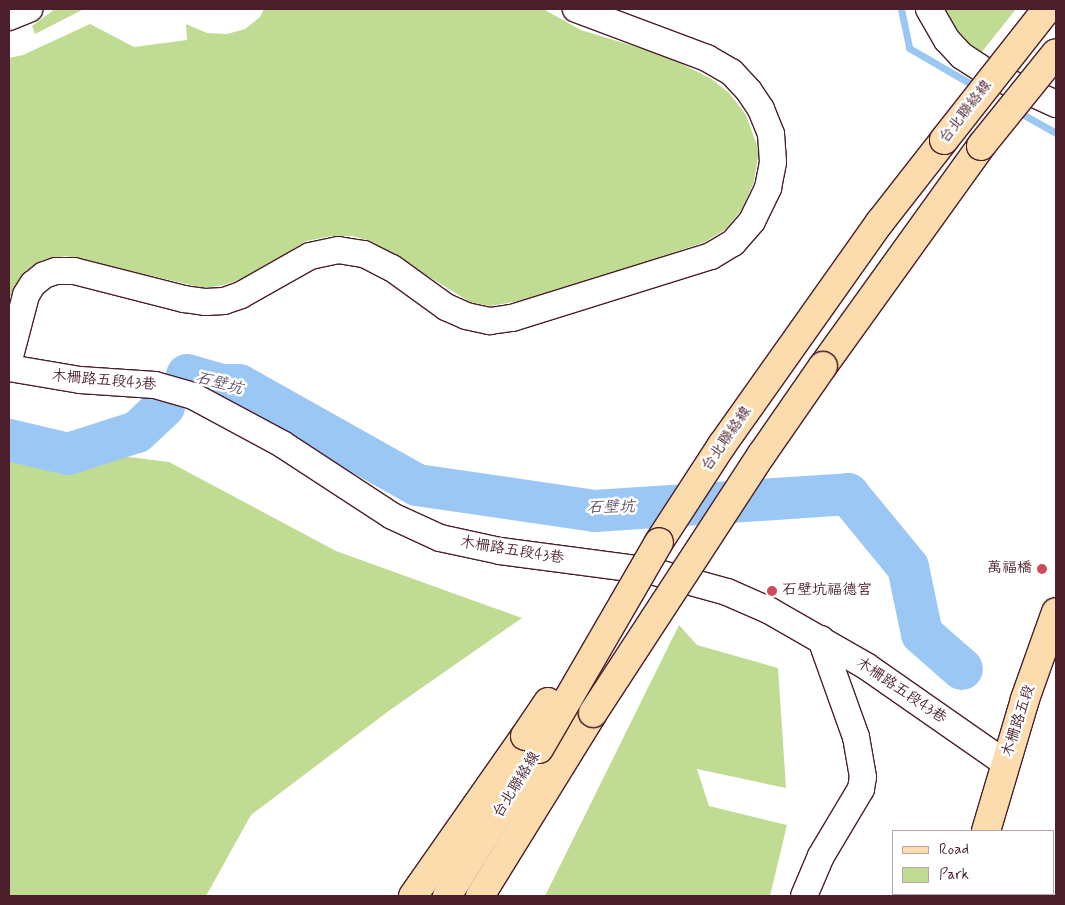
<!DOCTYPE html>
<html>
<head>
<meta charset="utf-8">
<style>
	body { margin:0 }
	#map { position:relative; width:1065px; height:905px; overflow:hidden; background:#fff; font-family:Mynerve,"LXGW WenKai TC",sans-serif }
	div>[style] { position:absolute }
	.green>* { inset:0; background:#c0db92 }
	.stream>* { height:7px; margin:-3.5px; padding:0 3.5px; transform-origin:3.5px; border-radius:3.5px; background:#9bc7f5 }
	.river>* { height:42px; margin:-21px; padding:0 21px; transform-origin:21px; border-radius:21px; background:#9bc7f5 }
	.roads { filter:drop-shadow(1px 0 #4a1f2b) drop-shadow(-1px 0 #4a1f2b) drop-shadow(0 1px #4a1f2b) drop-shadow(0 -1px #4a1f2b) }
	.minor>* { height:26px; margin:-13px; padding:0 13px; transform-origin:13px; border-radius:13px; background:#fff }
	.major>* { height:28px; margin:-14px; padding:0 14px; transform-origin:14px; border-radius:14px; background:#fcdcac }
	.highway>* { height:28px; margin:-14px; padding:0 14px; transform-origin:14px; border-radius:14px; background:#fcdcac }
	.bridges { filter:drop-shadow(1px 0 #4a1f2b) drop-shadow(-1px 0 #4a1f2b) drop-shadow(0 1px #4a1f2b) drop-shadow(0 -1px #4a1f2b) }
	.highway-bridge>* { height:28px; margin:-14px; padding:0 14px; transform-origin:14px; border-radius:14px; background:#fcdcac }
	.dots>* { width:14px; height:14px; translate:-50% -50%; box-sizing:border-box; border:2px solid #fff; border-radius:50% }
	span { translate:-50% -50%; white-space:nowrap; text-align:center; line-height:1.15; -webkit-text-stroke:5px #fff; paint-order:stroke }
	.street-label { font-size:15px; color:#4a1f2b }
	.poi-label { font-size:15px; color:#4a1f2b }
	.right { translate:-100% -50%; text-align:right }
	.left { translate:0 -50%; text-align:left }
	.water-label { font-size:16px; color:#625168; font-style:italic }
	.frame { position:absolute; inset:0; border:10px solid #4a1f2b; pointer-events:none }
	.legend { position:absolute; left:892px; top:830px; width:162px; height:65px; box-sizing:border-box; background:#fff; border:1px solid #b7a5aa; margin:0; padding:6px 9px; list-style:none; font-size:15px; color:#4a1f2b }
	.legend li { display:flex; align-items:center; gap:10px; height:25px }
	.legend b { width:25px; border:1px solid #b7a5aa }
</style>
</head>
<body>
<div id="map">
	<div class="green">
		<div style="clip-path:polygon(55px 9px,84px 9px,35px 34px,32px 26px)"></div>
		<div style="clip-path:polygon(264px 9px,543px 9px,581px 30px,666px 56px,710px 78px,729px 93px,746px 115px,759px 151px,754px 182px,742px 209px,726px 229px,705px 242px,576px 285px,518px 301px,490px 306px,470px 302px,371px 241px,352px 236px,332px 236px,306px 241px,248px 277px,224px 285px,204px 288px,66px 256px,42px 260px,26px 271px,9px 299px,9px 58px,23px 55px,90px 24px,134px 47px,187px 40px,186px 24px,207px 33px,227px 34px,245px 29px,260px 17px)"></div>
		<div style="clip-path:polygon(945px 9px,1016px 9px,981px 53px,961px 36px)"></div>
		<div style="clip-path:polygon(9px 442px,169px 462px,336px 551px,522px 618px,390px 710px,251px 815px,206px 896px,9px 896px)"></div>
		<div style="clip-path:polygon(679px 625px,697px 645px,778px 668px,786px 788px,697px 769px,709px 806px,787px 825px,770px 896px,545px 896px)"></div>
	</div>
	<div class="stream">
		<div style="left:901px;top:9px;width:40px;rotate:78deg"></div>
		<div style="left:909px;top:48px;width:80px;rotate:30.1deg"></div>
		<div style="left:1017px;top:111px;width:45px;rotate:29.4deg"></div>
	</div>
	<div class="river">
		<div style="left:187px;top:375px;width:36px;rotate:16deg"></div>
		<div style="left:222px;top:385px;width:17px"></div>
		<div style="left:239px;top:385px;width:204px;rotate:29.3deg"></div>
		<div style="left:417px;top:485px;width:180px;rotate:8.3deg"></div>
		<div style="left:595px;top:511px;width:254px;rotate:-3.8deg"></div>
		<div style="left:848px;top:494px;width:94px;rotate:50.6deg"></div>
		<div style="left:908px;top:567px;width:68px;rotate:78.2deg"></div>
		<div style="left:922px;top:634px;width:53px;rotate:41.2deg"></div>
		<div style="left:9px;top:440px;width:61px;rotate:13.3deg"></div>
		<div style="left:68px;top:454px;width:72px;rotate:-17.7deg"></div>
		<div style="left:137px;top:432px;width:37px;rotate:-43deg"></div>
	</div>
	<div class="roads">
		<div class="minor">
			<div style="left:929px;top:9px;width:36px;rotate:60deg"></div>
			<div style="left:947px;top:40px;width:22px;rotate:47deg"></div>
			<div style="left:962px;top:56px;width:31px;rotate:33deg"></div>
			<div style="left:988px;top:73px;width:75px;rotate:24.5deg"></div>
			<div style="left:9px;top:17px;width:22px;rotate:-22deg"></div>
			<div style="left:9px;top:360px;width:67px;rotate:-75.3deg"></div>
			<div style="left:26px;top:295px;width:13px;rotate:-58deg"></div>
			<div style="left:33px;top:284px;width:14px;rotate:-39deg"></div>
			<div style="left:44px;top:275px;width:13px;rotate:-18deg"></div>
			<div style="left:56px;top:271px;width:18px"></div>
			<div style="left:74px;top:271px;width:114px;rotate:14.3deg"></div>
			<div style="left:184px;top:299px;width:22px;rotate:8deg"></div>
			<div style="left:206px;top:302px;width:18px;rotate:-3deg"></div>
			<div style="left:224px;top:301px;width:18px;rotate:-19deg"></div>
			<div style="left:241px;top:295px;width:79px;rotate:-29.5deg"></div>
			<div style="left:310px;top:256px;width:29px;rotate:-12deg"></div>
			<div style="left:338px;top:250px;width:26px;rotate:9deg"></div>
			<div style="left:364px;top:254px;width:31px;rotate:27deg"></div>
			<div style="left:392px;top:268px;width:67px;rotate:35.8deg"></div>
			<div style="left:446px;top:307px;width:22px;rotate:24deg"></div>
			<div style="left:466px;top:316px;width:25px;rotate:12deg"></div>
			<div style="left:490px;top:321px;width:22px;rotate:-8deg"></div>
			<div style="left:512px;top:318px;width:208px;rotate:-17.3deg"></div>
			<div style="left:711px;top:256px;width:26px;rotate:-31deg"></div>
			<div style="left:733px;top:243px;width:29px;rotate:-49deg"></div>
			<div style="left:752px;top:221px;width:37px;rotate:-64deg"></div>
			<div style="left:768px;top:188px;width:26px;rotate:-79deg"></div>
			<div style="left:773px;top:162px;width:28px;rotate:-94deg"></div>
			<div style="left:771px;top:134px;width:27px;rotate:-112deg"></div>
			<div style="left:761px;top:109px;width:22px;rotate:-124deg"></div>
			<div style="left:749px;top:91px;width:26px;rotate:-133deg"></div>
			<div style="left:731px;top:72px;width:28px;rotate:-150deg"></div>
			<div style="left:707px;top:58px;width:140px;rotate:-159.5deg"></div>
			<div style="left:9px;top:368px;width:72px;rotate:9.6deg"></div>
			<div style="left:80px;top:380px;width:75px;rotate:3.8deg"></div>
			<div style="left:155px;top:385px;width:40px;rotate:16deg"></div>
			<div style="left:193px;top:396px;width:101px;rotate:28.3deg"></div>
			<div style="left:282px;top:444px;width:131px;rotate:33.2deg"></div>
			<div style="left:392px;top:516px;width:53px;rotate:24.6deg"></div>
			<div style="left:440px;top:538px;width:61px;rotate:12.2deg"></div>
			<div style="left:500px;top:551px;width:152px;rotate:7.5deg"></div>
			<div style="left:651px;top:571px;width:79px;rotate:15.4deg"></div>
			<div style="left:727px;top:592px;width:47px;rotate:23.8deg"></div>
			<div style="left:770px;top:611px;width:111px;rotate:29.8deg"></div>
			<div style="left:866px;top:666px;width:169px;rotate:34.9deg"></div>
			<div style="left:804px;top:896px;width:43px;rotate:-67deg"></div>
			<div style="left:821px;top:856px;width:78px;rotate:-59.2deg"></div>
			<div style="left:861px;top:789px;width:12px;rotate:-81deg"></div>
			<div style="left:863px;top:777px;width:41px;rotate:-99.9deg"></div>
			<div style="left:856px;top:737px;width:104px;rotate:-109.7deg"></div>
		</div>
		<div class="major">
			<div style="left:986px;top:831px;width:138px;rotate:-73.5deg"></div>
			<div style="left:1025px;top:699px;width:92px;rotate:-70.4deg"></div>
			<div style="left:968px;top:896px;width:2px;rotate:-90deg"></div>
		</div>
		<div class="highway">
			<div style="left:823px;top:366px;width:271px;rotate:-54.3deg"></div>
			<div style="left:659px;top:542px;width:116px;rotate:-57deg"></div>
			<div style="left:722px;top:445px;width:273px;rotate:-54.7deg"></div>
			<div style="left:880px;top:222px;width:104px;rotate:-52deg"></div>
			<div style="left:413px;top:896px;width:195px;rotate:-55deg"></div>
			<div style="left:447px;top:896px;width:173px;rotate:-58deg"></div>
			<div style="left:480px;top:896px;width:215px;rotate:-58.3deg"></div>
		</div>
	</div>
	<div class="bridges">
		<div class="highway-bridge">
			<div style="left:944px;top:140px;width:167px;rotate:-51.8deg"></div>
			<div style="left:981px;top:146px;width:119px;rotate:-51.1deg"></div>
			<div style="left:593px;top:713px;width:309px;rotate:-56.9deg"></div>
			<div style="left:762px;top:454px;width:107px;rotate:-55.3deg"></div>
			<div style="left:525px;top:736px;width:41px;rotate:-55.9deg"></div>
			<div style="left:539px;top:749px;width:239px;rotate:-59.9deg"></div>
		</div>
	</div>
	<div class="dots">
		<div style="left:1042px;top:569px;background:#d1495b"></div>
		<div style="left:772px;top:591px;background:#d1495b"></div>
	</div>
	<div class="street-label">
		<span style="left:966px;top:112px;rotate:-52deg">台北聯絡線</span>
		<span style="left:104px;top:381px;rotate:5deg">木柵路五段43巷</span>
		<span style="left:727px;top:439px;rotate:-55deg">台北聯絡線</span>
		<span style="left:512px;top:551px;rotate:9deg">木柵路五段43巷</span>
		<span style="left:901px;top:691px;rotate:34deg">木柵路五段43巷</span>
		<span style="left:1019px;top:721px;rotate:-72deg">木柵路五段</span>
		<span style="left:517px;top:785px;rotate:-58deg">台北聯絡線</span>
	</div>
	<div class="poi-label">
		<span class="right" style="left:1032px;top:569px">萬福橋</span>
		<span class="left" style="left:782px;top:591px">石壁坑福德宮</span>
	</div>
	<div class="water-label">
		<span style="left:219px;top:384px;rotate:15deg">石壁坑</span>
		<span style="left:611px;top:508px;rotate:-1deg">石壁坑</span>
	</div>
	<div class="frame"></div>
	<ul class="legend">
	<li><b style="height:6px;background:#fcdcac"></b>Road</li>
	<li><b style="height:14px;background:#c0db92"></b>Park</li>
	</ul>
</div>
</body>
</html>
